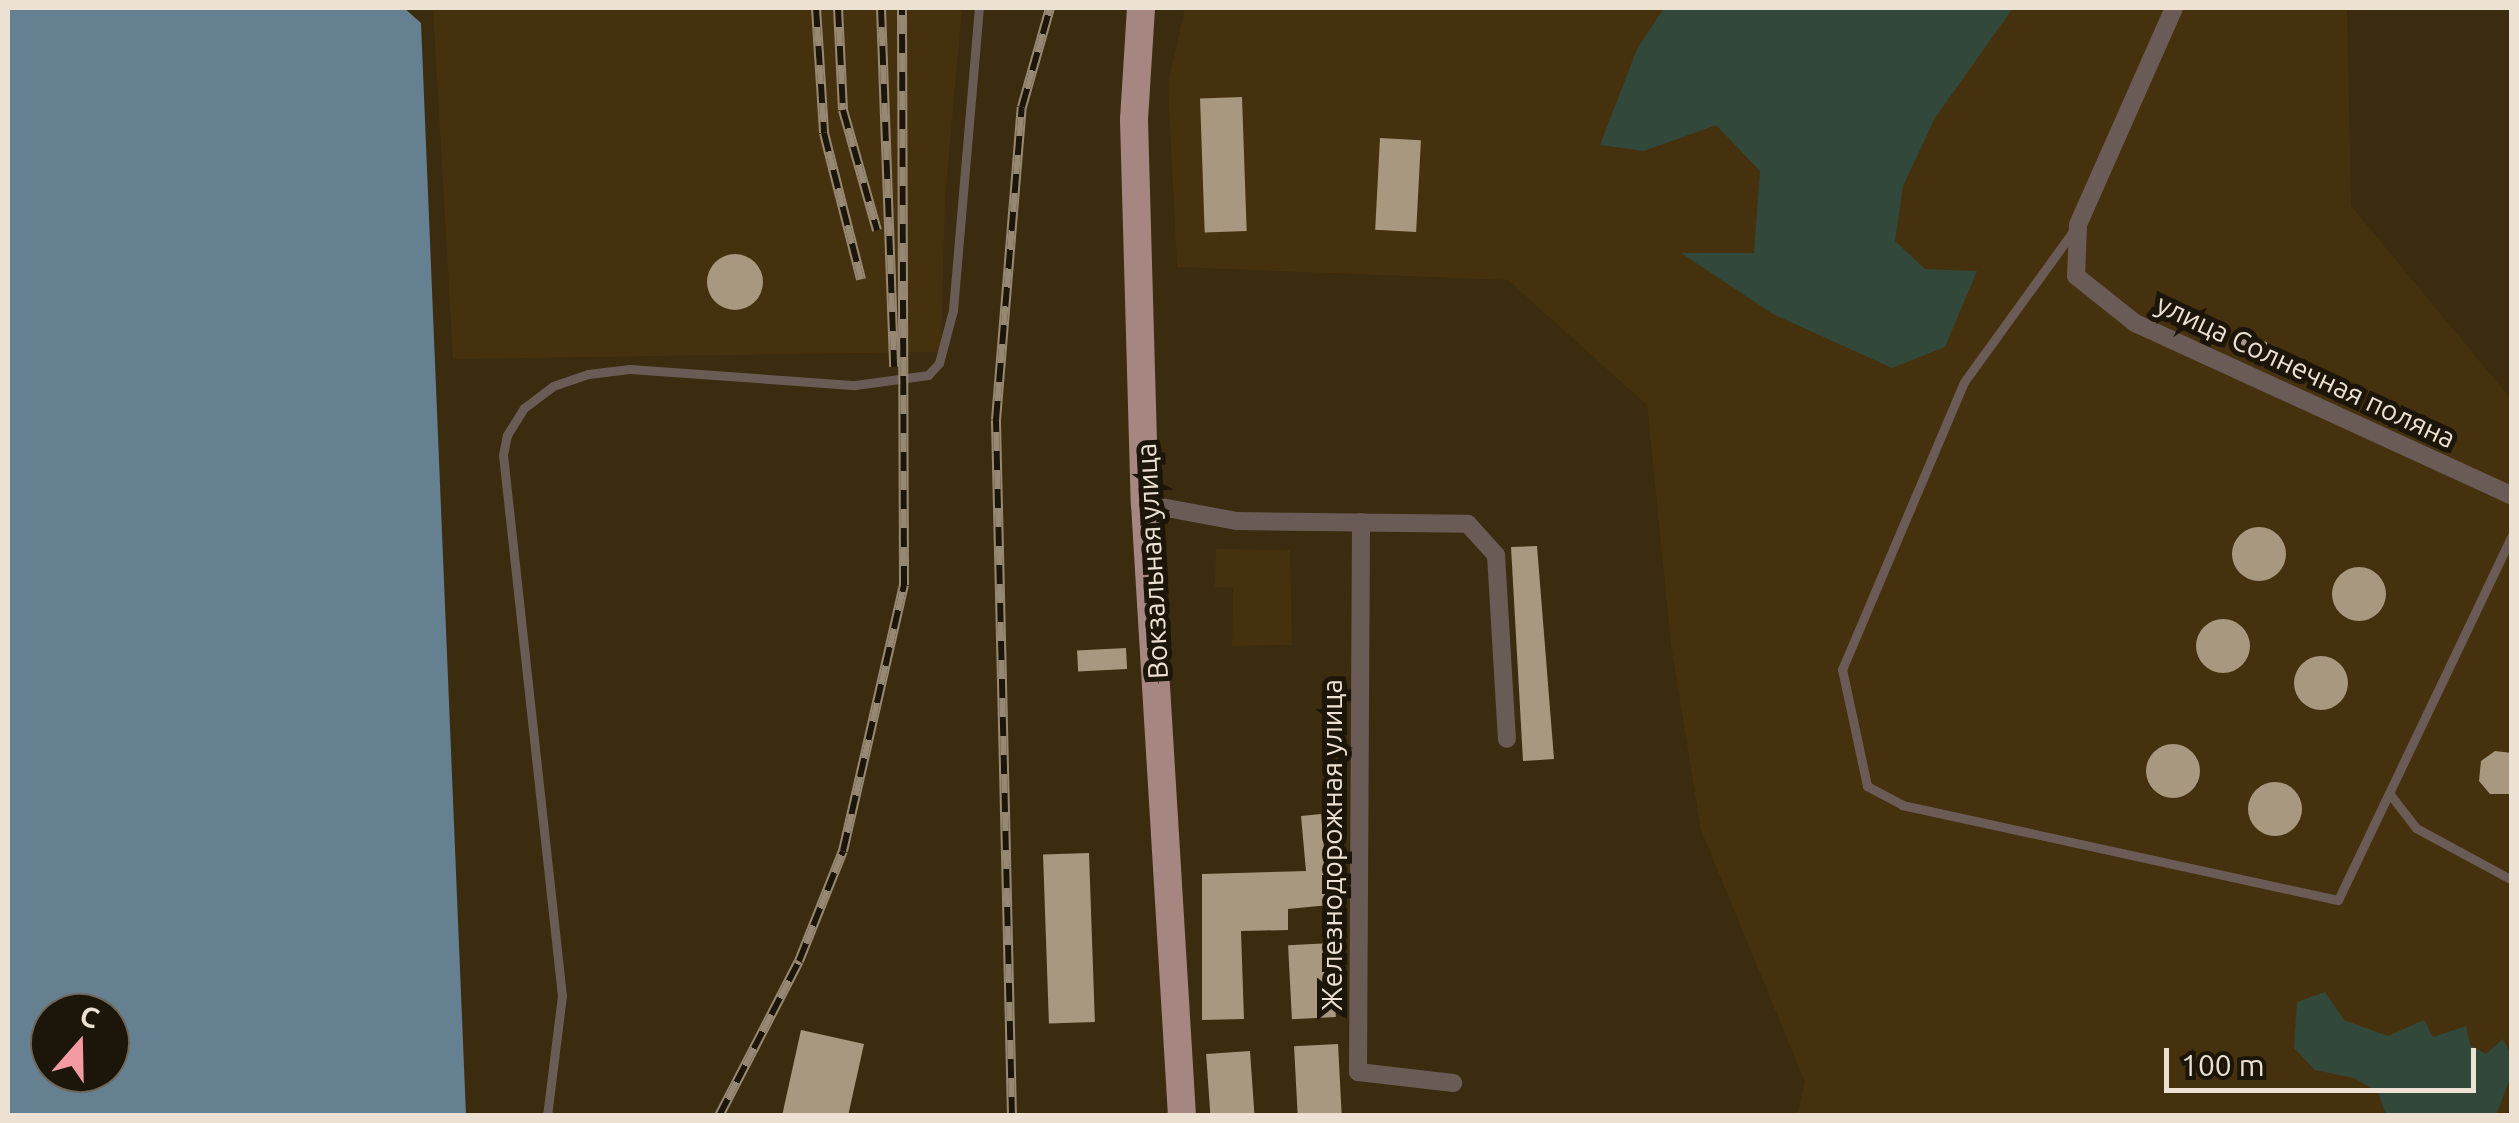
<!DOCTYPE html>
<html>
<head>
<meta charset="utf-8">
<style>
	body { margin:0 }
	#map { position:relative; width:2519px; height:1123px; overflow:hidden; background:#3b2b0f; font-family:Ubuntu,sans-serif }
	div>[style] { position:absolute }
	.built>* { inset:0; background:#46310e }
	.green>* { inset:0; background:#32483a }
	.water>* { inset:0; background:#658090 }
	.building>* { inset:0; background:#a8987f; transform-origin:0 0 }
	.round { border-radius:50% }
	.lane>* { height:9px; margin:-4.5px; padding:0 4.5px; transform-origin:4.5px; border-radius:4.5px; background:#6a5b57 }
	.street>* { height:18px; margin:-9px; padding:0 9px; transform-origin:9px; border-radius:9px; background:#6a5b57 }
	.primary>* { height:28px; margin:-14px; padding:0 14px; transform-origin:14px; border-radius:14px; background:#a68680 }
	.rail>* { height:10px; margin-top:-5px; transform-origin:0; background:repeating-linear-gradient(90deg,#1c1509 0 19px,#968873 0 38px); box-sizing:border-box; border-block:2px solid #968873 }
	span { translate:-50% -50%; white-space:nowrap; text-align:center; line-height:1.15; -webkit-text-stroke:10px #1c1509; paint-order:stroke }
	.street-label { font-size:28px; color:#ece1d2 }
	.frame { position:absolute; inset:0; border:10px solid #ece1d2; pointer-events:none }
	.north { position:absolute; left:30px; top:993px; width:100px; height:100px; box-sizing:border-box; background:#1c1509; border:2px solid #6f6759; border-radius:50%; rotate:20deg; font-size:28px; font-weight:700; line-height:40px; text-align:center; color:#ece1d2 }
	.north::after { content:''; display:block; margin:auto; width:35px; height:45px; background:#f49aa3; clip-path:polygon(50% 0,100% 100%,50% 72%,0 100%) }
	.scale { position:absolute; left:2164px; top:1048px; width:312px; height:45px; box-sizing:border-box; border:5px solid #ece1d2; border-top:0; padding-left:12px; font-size:30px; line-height:35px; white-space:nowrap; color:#ece1d2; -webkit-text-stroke:8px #1c1509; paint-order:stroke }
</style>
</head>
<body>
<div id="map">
	<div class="built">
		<div style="clip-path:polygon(433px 8px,962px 8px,945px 198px,941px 352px,453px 359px)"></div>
		<div style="clip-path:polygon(1185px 8px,2347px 8px,2351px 206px,2511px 399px,2511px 1115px,1797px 1115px,1805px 1082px,1701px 830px,1671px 645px,1647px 405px,1508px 280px,1177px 267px,1168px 84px)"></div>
		<div style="clip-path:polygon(1216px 549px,1290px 550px,1292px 645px,1232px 646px,1233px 588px,1215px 587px)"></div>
	</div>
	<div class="green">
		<div style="clip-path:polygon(1664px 8px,2013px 8px,1935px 118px,1903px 186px,1895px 241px,1925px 269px,1977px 271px,1945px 347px,1892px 368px,1773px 314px,1681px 253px,1754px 253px,1760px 171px,1716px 125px,1644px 151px,1600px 145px,1637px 49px)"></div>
		<div style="clip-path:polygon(2325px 992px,2344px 1020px,2388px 1036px,2424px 1020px,2433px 1037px,2466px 1026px,2470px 1045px,2486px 1054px,2503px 1039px,2511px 1054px,2511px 1076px,2496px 1115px,2386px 1115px,2378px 1092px,2354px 1078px,2315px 1070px,2294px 1048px,2297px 1002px)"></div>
	</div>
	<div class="water">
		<div style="clip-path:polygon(evenodd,8px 8px,404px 8px,421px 23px,466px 1115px,8px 1115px,8px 8px,50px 1013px,110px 1013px,110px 1073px,50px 1073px,50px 1013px)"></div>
	</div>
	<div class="building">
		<div style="left:1242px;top:97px;width:134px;height:42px;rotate:88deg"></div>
		<div style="left:1380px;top:138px;width:41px;height:92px;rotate:3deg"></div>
		<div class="round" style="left:707px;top:254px;width:56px;height:56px"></div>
		<div style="left:2240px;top:331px;width:39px;height:20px;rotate:23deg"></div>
		<div class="round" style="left:2232px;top:527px;width:54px;height:54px"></div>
		<div style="clip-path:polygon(1537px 546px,1554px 759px,1523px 761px,1511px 547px)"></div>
		<div class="round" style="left:2332px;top:567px;width:54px;height:54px"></div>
		<div class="round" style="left:2196px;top:619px;width:54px;height:54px"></div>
		<div style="left:1126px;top:648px;width:21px;height:49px;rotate:87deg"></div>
		<div class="round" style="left:2294px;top:656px;width:54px;height:54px"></div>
		<div class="round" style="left:2146px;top:744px;width:54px;height:54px"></div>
		<div style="clip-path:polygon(2495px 751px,2512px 753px,2512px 794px,2490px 794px,2479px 781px,2481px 761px)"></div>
		<div class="round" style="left:2248px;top:782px;width:54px;height:54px"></div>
		<div style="clip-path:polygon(1321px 814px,1329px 905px,1288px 909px,1288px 930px,1241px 931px,1244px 1019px,1202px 1020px,1202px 874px,1306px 871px,1301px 816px)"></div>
		<div style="left:1089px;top:853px;width:169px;height:46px;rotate:88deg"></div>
		<div style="left:1332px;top:943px;width:74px;height:44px;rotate:87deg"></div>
		<div style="clip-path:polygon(801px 1030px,864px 1044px,848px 1116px,782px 1116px)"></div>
		<div style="left:1338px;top:1044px;width:72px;height:44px;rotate:87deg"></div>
		<div style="left:1250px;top:1051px;width:65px;height:44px;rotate:86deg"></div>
	</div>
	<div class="lane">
		<div style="left:2074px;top:230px;width:188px;rotate:125.9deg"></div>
		<div style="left:1964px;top:382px;width:312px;rotate:113deg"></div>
		<div style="left:1842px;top:669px;width:120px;rotate:77.9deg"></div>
		<div style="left:1867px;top:786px;width:40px;rotate:28deg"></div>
		<div style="left:1902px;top:805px;width:446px;rotate:12.3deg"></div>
		<div style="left:2338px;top:900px;width:403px;rotate:-64.5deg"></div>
		<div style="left:2389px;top:793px;width:44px;rotate:52.4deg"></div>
		<div style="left:2416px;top:828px;width:109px;rotate:28.4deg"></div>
		<div style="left:547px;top:1116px;width:121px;rotate:-82.9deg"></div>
		<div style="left:562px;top:996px;width:544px;rotate:-96.22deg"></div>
		<div style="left:503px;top:455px;width:20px;rotate:-79deg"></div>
		<div style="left:507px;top:435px;width:32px;rotate:-58deg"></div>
		<div style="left:524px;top:408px;width:36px;rotate:-37deg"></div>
		<div style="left:553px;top:386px;width:37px;rotate:-19deg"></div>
		<div style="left:588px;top:374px;width:42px;rotate:-6.8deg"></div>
		<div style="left:630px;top:369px;width:226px;rotate:4.1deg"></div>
		<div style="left:855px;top:385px;width:74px;rotate:-7.8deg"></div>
		<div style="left:928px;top:375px;width:16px;rotate:-47deg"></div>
		<div style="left:939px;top:363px;width:55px;rotate:-75.2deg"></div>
		<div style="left:953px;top:310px;width:303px;rotate:-85.1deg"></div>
	</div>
	<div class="street">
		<div style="left:2174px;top:8px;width:237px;rotate:113.9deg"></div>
		<div style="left:2078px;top:225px;width:51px;rotate:92.2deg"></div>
		<div style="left:2076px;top:276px;width:75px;rotate:38.5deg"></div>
		<div style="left:2135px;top:323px;width:415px;rotate:24.6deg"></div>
		<div style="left:1145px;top:504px;width:94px;rotate:10.5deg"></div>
		<div style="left:1237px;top:521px;width:231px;rotate:0.7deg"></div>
		<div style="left:1468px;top:524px;width:42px;rotate:47.9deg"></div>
		<div style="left:1496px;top:555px;width:184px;rotate:86.6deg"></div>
		<div style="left:1361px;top:522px;width:550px;rotate:90.31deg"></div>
		<div style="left:1358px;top:1072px;width:96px;rotate:6.6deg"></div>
	</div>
	<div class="primary">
		<div style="left:1141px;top:8px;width:112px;rotate:93.6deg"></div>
		<div style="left:1134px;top:120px;width:384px;rotate:88.4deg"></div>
		<div style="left:1145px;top:504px;width:613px;rotate:86.54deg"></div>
	</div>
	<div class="rail">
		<div style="left:816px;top:8px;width:125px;rotate:86.3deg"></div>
		<div style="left:824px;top:133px;width:151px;rotate:75.8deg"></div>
		<div style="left:838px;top:8px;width:102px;rotate:87.2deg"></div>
		<div style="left:843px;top:110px;width:125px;rotate:74.2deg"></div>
		<div style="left:881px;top:8px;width:359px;rotate:87.9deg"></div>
		<div style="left:719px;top:1116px;width:174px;rotate:-62.7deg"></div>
		<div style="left:799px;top:961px;width:118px;rotate:-68.2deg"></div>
		<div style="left:843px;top:851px;width:273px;rotate:-77.1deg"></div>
		<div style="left:904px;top:585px;width:577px;rotate:-90.2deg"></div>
		<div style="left:1012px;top:1116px;width:696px;rotate:-91.32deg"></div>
		<div style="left:996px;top:420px;width:314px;rotate:-85.3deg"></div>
		<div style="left:1022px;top:107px;width:103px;rotate:-74.2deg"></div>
	</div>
	<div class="street-label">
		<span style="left:2306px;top:371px;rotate:25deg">улица Солнечная поляна</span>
		<span style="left:1152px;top:561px;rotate:-93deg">Вокзальная улица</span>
		<span style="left:1332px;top:845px;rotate:-90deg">Железнодорожная улица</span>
	</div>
	<div class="frame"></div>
	<div class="north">С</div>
	<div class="scale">100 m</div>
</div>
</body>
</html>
